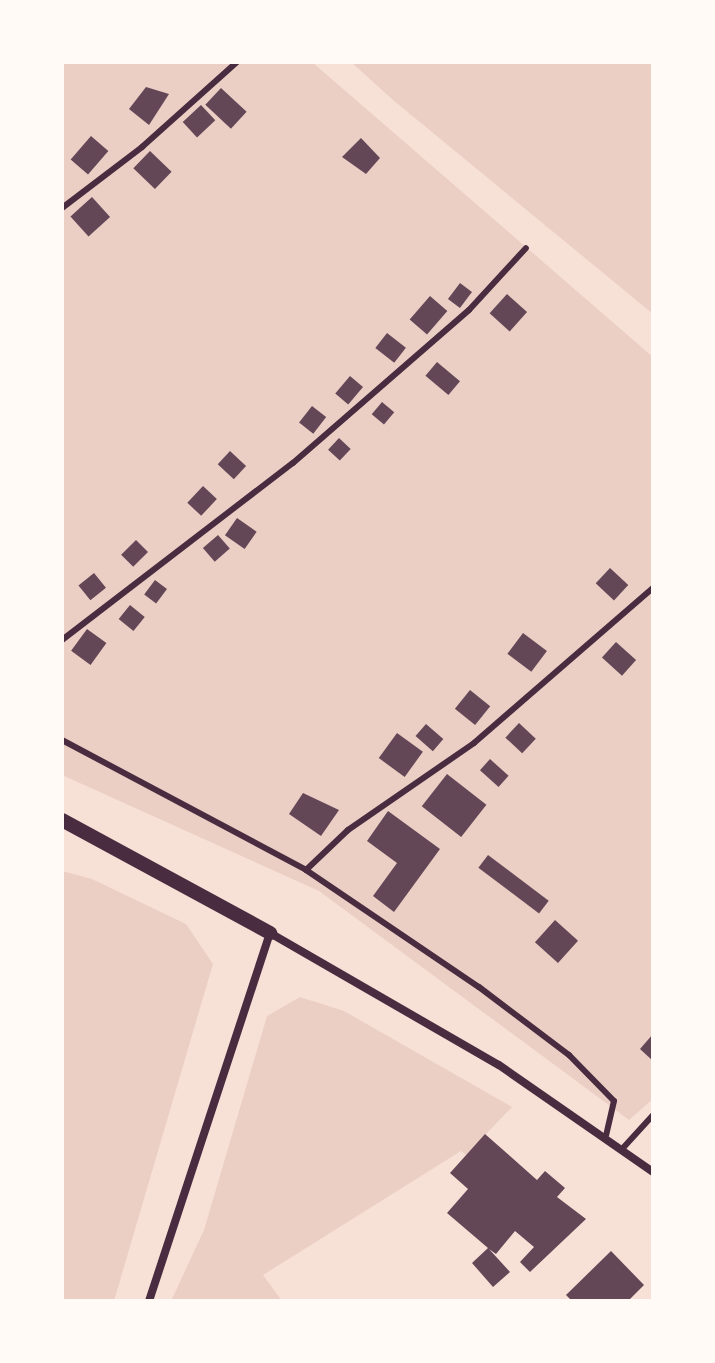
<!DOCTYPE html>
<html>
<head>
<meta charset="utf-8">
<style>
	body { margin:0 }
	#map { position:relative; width:715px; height:1363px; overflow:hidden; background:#f7e1d7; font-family:"Work Sans",sans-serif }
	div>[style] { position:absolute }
	.green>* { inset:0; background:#ebcfc5 }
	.building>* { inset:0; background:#644757; transform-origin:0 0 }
	.service>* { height:6px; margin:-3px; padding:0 3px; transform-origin:3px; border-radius:3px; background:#4a2c40 }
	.minor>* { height:8px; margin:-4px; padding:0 4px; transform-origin:4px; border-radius:4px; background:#4a2c40 }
	.tertiary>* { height:14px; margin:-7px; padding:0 7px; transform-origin:7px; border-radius:7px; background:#4a2c40 }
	span { translate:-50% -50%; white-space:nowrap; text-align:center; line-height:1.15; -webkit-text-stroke:7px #fffaf5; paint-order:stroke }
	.frame { position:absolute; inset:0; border:64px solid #fffaf5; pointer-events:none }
</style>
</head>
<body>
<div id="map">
	<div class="green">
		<div style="clip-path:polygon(62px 62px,312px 62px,653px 357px,653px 1099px,629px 1120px,319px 891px,62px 775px)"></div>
		<div style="clip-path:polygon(351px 62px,653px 62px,653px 314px,393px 100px)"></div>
		<div style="clip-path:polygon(62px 871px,92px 879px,186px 924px,213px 964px,114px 1301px,62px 1301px)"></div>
		<div style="clip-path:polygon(300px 997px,344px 1011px,512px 1107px,466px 1155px,461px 1151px,263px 1275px,282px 1301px,171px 1301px,204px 1230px,267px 1016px)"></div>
	</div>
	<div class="building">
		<div style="clip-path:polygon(146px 87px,169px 94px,149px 125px,129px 109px)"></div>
		<div style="left:221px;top:88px;width:35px;height:23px;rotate:43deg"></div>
		<div style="left:201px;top:105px;width:21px;height:25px;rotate:47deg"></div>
		<div style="left:91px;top:136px;width:23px;height:31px;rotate:41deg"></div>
		<div style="clip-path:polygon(361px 138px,380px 158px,366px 174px,342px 157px)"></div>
		<div style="left:150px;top:151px;width:30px;height:24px;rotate:44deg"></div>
		<div style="left:92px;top:197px;width:27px;height:29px;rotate:48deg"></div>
		<div style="left:460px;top:283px;width:15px;height:20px;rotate:37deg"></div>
		<div style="left:507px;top:294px;width:27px;height:26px;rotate:42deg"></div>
		<div style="left:430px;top:296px;width:23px;height:31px;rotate:41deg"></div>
		<div style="left:387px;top:333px;width:24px;height:19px;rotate:38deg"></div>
		<div style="left:437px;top:362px;width:30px;height:18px;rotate:40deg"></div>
		<div style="left:350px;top:376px;width:17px;height:23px;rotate:40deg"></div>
		<div style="left:382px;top:402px;width:16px;height:16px;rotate:40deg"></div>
		<div style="left:312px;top:406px;width:18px;height:21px;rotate:38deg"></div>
		<div style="left:339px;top:438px;width:16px;height:16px;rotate:43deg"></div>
		<div style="left:230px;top:451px;width:22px;height:18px;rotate:43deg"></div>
		<div style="left:203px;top:486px;width:19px;height:23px;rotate:43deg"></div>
		<div style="left:237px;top:518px;width:24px;height:21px;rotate:35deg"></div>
		<div style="left:218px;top:535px;width:18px;height:20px;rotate:49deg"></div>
		<div style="left:136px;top:540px;width:17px;height:21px;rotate:45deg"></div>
		<div style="left:610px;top:568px;width:25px;height:21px;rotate:43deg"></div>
		<div style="left:94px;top:573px;width:19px;height:20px;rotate:51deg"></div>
		<div style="left:155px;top:580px;width:15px;height:18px;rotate:37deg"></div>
		<div style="left:130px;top:605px;width:19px;height:18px;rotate:39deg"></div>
		<div style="left:87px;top:629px;width:24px;height:27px;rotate:36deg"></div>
		<div style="left:523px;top:633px;width:30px;height:26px;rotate:37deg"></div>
		<div style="left:616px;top:642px;width:27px;height:21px;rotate:42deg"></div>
		<div style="left:470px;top:690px;width:26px;height:24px;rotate:39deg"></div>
		<div style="left:519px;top:723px;width:23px;height:20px;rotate:43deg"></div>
		<div style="left:426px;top:724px;width:23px;height:16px;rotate:41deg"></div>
		<div style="left:397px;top:733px;width:32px;height:31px;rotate:36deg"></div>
		<div style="left:490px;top:759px;width:25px;height:15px;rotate:42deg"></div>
		<div style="left:447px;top:774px;width:50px;height:41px;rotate:38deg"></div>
		<div style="clip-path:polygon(303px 793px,339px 810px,321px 836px,289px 814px)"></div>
		<div style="clip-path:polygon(388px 811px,440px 849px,394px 912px,373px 896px,397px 863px,367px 841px)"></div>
		<div style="left:488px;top:855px;width:76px;height:16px;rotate:37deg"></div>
		<div style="left:555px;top:920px;width:31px;height:30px;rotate:42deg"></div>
		<div style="clip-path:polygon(653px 1034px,653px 1061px,640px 1049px)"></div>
		<div style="clip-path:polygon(485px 1134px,537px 1180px,545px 1171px,565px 1188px,557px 1197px,586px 1219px,530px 1272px,520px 1262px,534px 1247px,515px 1231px,496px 1254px,489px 1249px,510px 1272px,493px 1287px,472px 1263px,488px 1248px,447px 1213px,468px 1189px,450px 1173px)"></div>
		<div style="clip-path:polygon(611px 1251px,644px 1285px,628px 1301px,572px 1301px,566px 1295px)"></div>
	</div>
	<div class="service">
		<div style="left:62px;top:208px;width:101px;rotate:-37.3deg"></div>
		<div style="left:142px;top:147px;width:127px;rotate:-41.8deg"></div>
		<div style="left:62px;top:640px;width:291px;rotate:-37.5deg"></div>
		<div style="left:293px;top:463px;width:233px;rotate:-41deg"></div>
		<div style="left:469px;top:310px;width:84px;rotate:-47.4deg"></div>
		<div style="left:62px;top:740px;width:276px;rotate:28deg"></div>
		<div style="left:306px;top:870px;width:209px;rotate:34.1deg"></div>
		<div style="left:479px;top:987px;width:113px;rotate:37.1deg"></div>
		<div style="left:569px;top:1055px;width:64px;rotate:45.6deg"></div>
		<div style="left:614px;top:1101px;width:35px;rotate:103deg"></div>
		<div style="left:306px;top:870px;width:58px;rotate:-43.6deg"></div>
		<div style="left:348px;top:830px;width:153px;rotate:-34.6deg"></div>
		<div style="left:474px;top:743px;width:237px;rotate:-40.9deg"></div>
		<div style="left:623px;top:1148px;width:45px;rotate:-47.7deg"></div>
	</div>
	<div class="minor">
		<div style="left:149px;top:1301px;width:387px;rotate:-71.8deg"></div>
		<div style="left:270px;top:933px;width:264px;rotate:30deg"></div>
		<div style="left:499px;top:1065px;width:188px;rotate:34.8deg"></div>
	</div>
	<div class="tertiary">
		<div style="left:62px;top:820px;width:237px;rotate:28.5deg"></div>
	</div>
	<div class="frame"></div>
</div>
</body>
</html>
